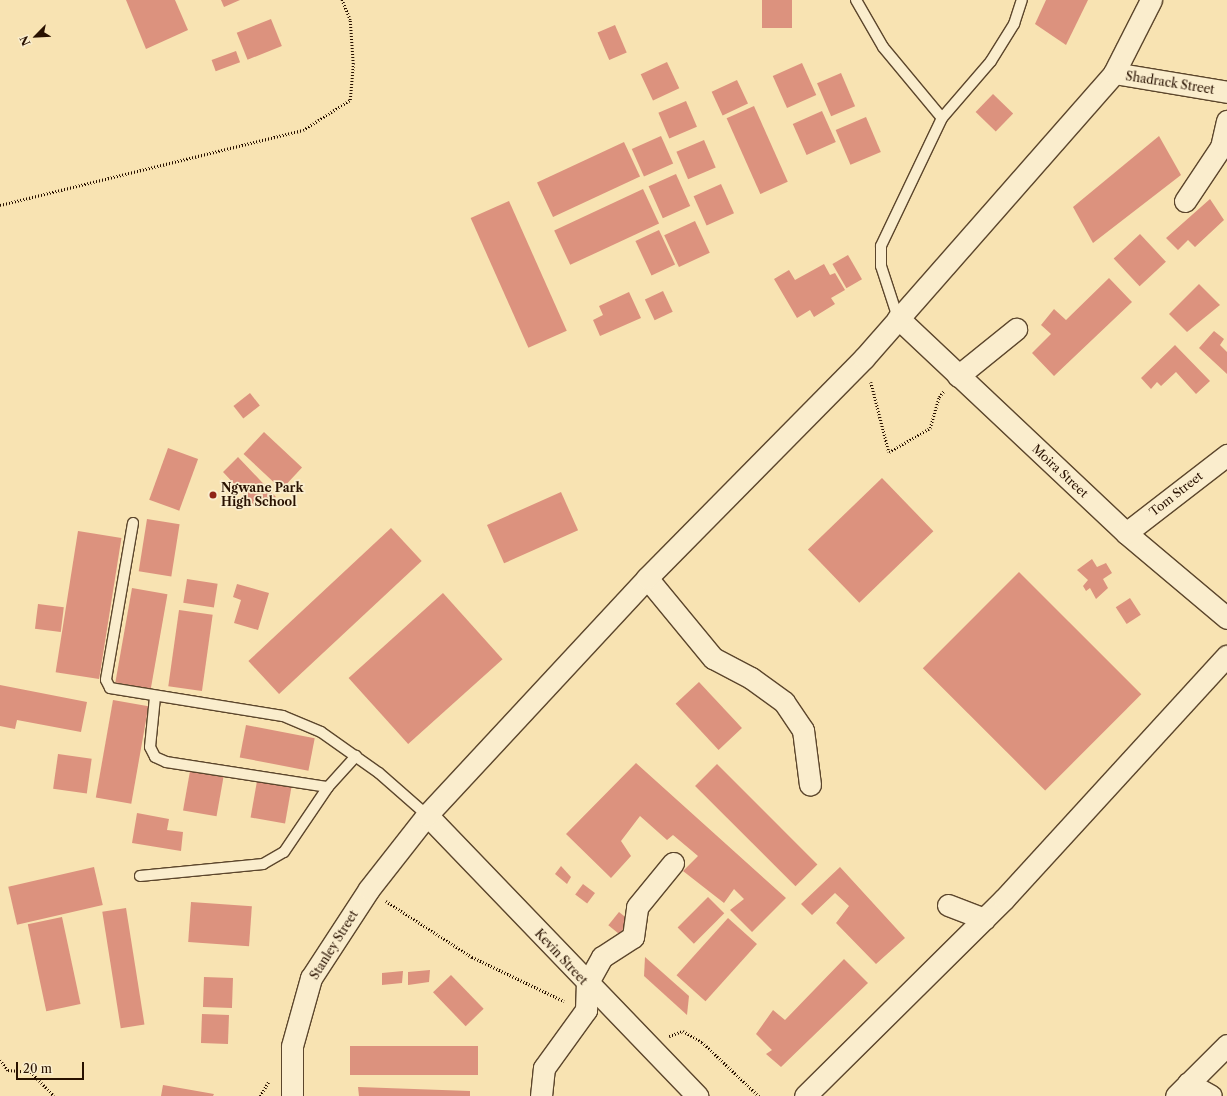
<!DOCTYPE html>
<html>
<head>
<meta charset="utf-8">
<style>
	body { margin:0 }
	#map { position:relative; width:1227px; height:1096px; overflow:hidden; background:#f8e3b2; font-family:"Libre Caslon Text",serif }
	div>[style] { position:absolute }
	.building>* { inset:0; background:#dc927e; transform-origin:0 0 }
	.path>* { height:2.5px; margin-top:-1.25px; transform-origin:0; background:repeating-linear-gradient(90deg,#281100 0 1px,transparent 0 3px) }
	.roads { filter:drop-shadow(1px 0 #5c462c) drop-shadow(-1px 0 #5c462c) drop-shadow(0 1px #5c462c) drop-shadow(0 -1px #5c462c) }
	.lane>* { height:10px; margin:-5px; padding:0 5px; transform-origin:5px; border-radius:5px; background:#faedcd }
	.street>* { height:21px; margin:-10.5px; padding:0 10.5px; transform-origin:10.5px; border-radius:10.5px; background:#faedcd }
	.dots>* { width:11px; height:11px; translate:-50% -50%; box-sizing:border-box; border:2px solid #faedcd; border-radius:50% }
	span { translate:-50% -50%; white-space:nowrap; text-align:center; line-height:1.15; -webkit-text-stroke:3.5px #faedcd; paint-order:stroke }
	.street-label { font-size:12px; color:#281100 }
	.poi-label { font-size:12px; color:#281100; font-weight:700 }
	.left { translate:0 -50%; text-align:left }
	.north { position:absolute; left:16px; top:16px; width:40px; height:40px; -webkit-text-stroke:3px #faedcd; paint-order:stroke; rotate:246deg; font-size:11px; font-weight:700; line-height:16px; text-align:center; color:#281100 }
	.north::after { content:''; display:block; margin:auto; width:14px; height:18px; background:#281100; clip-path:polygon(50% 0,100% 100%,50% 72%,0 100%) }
	.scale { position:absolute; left:16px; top:1062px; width:68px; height:18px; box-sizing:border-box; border:2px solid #281100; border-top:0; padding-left:5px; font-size:12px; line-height:14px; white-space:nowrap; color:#281100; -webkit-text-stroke:3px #faedcd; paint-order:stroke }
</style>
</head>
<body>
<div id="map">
	<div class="building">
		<div style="clip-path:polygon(126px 0,175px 0,188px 30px,146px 49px)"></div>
		<div style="clip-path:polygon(221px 0,240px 0,224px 7px)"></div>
		<div style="left:762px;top:0;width:30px;height:28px"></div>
		<div style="clip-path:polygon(1046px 0,1088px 0,1066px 45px,1035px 24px)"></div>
		<div style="left:271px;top:19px;width:29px;height:37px;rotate:68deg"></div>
		<div style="left:615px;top:25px;width:30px;height:19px;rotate:67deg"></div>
		<div style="left:236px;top:51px;width:12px;height:26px;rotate:70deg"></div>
		<div style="left:667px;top:62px;width:29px;height:29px;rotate:65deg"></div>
		<div style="left:802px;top:63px;width:35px;height:32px;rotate:66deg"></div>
		<div style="left:841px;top:73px;width:36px;height:26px;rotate:67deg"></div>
		<div style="left:737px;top:80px;width:26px;height:28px;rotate:65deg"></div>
		<div style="left:993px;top:94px;width:28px;height:25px;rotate:44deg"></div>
		<div style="left:686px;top:101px;width:28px;height:30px;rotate:67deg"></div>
		<div style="left:754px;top:106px;width:83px;height:30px;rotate:66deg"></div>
		<div style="left:822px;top:111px;width:34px;height:32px;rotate:66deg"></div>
		<div style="left:866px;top:117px;width:38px;height:33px;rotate:67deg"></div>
		<div style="left:661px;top:136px;width:30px;height:32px;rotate:66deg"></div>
		<div style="clip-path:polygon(1159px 136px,1181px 175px,1093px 243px,1073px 207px)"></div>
		<div style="left:704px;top:140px;width:30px;height:30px;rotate:67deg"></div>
		<div style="left:624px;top:142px;width:38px;height:96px;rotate:65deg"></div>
		<div style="left:676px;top:174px;width:35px;height:30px;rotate:66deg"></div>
		<div style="left:721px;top:184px;width:32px;height:30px;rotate:66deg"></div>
		<div style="left:643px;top:189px;width:38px;height:98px;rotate:65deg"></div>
		<div style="clip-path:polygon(1210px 199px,1224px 220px,1195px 247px,1188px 240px,1178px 250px,1166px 238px)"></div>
		<div style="left:509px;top:201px;width:142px;height:42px;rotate:66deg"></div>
		<div style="left:695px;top:221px;width:35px;height:34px;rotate:65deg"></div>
		<div style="left:659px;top:230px;width:38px;height:26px;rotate:65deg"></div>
		<div style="left:1140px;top:234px;width:38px;height:36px;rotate:47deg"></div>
		<div style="left:848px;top:255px;width:28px;height:18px;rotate:60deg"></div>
		<div style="clip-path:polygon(824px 264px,830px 275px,835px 273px,845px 290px,831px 298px,835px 304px,814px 317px,810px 310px,797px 318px,774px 279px,789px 270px,795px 280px)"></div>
		<div style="clip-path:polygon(1109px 278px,1132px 302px,1054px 376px,1032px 353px,1051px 334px,1041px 325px,1054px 309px,1066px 320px)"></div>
		<div style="clip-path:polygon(1199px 284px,1220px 305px,1187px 332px,1169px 314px)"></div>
		<div style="left:663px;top:291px;width:23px;height:20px;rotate:65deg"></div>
		<div style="clip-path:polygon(629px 292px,641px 318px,600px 336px,593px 320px,603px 315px,599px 306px)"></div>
		<div style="clip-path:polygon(1214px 331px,1224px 339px,1220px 345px,1227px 352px,1227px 374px,1199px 348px)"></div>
		<div style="clip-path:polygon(1175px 345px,1210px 381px,1196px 394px,1176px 372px,1161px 386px,1157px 382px,1151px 389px,1141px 378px)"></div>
		<div style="left:250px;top:393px;width:16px;height:21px;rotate:52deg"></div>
		<div style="left:264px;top:432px;width:52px;height:30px;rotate:43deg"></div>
		<div style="left:168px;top:448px;width:32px;height:55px;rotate:20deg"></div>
		<div style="clip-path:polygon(238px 457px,276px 497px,267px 506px,262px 501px,256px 507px,223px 472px)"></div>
		<div style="left:882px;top:478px;width:74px;height:103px;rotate:46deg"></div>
		<div style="left:561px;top:492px;width:42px;height:81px;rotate:66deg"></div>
		<div style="left:147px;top:519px;width:33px;height:53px;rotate:9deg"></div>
		<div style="left:391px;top:528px;width:45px;height:195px;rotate:47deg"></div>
		<div style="left:78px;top:531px;width:44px;height:143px;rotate:9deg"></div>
		<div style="clip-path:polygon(1092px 559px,1097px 567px,1106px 563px,1112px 573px,1103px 579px,1108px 588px,1096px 599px,1090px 588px,1086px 591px,1083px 586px,1088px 580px,1077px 570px)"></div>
		<div style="left:1019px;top:572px;width:173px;height:136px;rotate:45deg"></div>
		<div style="left:187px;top:579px;width:31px;height:24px;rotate:9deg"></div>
		<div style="clip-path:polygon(237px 584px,269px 593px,258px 630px,234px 623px,241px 600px,233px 597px)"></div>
		<div style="left:132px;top:588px;width:36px;height:96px;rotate:10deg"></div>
		<div style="left:443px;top:593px;width:89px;height:127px;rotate:48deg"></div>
		<div style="left:1130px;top:598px;width:20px;height:17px;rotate:57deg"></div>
		<div style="left:38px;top:604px;width:26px;height:25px;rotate:7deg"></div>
		<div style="left:179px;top:610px;width:34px;height:77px;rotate:8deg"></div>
		<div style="left:699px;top:682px;width:63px;height:32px;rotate:47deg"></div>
		<div style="clip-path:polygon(0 685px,87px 702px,81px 732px,17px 720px,15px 729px,0 726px)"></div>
		<div style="left:113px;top:700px;width:36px;height:99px;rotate:10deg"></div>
		<div style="left:246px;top:725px;width:70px;height:33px;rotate:11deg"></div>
		<div style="left:58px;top:754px;width:34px;height:35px;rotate:8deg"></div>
		<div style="clip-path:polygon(636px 763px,786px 898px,752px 932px,730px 910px,744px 899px,734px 889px,724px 903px,683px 871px,698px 856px,673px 835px,667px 840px,640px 816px,621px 841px,631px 856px,611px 878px,566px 834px)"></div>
		<div style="left:717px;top:764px;width:142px;height:31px;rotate:45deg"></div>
		<div style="left:190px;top:771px;width:34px;height:40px;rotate:10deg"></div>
		<div style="left:257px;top:781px;width:35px;height:37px;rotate:10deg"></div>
		<div style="clip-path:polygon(137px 813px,169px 819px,167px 830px,183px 832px,181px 851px,132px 843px)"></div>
		<div style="clip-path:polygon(561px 866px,571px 877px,567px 884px,555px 874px)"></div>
		<div style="left:94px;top:867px;width:39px;height:88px;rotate:77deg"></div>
		<div style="clip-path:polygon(840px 867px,905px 938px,876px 964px,836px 923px,849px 906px,835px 893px,812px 915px,801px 904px)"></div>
		<div style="left:583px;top:884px;width:15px;height:13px;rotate:37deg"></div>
		<div style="left:708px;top:897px;width:23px;height:43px;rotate:45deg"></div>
		<div style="left:191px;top:902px;width:61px;height:40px;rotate:4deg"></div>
		<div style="left:126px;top:908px;width:118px;height:24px;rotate:81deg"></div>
		<div style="left:619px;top:912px;width:14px;height:17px;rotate:39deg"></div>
		<div style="left:62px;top:917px;width:89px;height:35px;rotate:78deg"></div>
		<div style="left:728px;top:918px;width:39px;height:77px;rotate:42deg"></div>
		<div style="clip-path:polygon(645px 957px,689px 996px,687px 1015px,644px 976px)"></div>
		<div style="clip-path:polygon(844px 959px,868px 983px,781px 1067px,766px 1054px,772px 1050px,756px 1034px,773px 1010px,785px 1020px)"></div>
		<div style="clip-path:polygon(430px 970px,429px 982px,408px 985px,408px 972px)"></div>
		<div style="clip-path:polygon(403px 971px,402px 983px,382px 985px,382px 973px)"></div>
		<div style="left:451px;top:975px;width:47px;height:25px;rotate:46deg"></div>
		<div style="left:204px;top:977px;width:29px;height:30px;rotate:2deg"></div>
		<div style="left:202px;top:1014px;width:27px;height:29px;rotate:2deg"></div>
		<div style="left:350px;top:1046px;width:128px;height:29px"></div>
		<div style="clip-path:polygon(163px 1085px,214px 1094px,213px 1096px,161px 1096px)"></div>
		<div style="clip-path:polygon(358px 1087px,470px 1091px,470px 1096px,359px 1096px)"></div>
	</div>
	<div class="path">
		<div style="left:0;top:205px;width:312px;rotate:-13.9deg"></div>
		<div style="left:303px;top:130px;width:56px;rotate:-32.6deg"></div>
		<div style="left:350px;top:100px;width:36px;rotate:-85deg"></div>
		<div style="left:353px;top:64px;width:44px;rotate:-93.9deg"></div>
		<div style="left:350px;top:20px;width:22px;rotate:-112deg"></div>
		<div style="left:871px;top:382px;width:72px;rotate:75.6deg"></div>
		<div style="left:889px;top:452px;width:48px;rotate:-30.3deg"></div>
		<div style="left:930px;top:428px;width:32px;rotate:-74deg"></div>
		<div style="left:939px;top:397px;width:8px;rotate:-50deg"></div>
		<div style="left:386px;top:901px;width:103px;rotate:33.1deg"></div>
		<div style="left:472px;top:957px;width:102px;rotate:25.6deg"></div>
		<div style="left:669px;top:1036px;width:15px;rotate:-20deg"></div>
		<div style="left:683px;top:1031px;width:22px;rotate:30deg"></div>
		<div style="left:702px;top:1042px;width:79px;rotate:43.5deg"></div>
		<div style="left:0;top:1060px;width:13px;rotate:51deg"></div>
		<div style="left:8px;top:1070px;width:23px;rotate:5deg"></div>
		<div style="left:31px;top:1072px;width:33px;rotate:46deg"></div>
		<div style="left:260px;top:1096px;width:17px;rotate:-59deg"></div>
	</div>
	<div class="roads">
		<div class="lane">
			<div style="left:856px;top:0;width:54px;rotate:60.1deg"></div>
			<div style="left:883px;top:47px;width:92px;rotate:50.3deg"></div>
			<div style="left:942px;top:118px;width:142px;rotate:115.5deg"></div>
			<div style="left:881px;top:246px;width:20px;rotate:90deg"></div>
			<div style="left:881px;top:266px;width:55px;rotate:71.9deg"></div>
			<div style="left:942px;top:118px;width:75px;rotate:-49.3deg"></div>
			<div style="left:991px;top:61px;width:44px;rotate:-58.1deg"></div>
			<div style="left:1014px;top:24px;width:25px;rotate:-72deg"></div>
			<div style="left:133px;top:523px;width:159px;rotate:99.8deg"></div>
			<div style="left:106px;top:680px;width:9px;rotate:63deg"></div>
			<div style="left:110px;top:688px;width:175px;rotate:9.2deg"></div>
			<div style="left:283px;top:716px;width:41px;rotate:22.8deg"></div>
			<div style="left:321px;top:732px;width:71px;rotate:35.3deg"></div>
			<div style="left:379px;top:773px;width:64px;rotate:41.2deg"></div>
			<div style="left:155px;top:697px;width:50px;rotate:95.7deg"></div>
			<div style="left:150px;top:747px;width:11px;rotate:63deg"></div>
			<div style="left:155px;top:757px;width:12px;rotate:24deg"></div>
			<div style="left:166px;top:762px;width:164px;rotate:8.8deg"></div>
			<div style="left:140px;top:876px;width:124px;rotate:-5.6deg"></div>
			<div style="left:263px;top:864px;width:24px;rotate:-30deg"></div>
			<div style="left:284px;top:852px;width:78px;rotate:-55.9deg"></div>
			<div style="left:328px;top:787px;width:42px;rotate:-47.9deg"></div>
		</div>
		<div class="street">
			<div style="left:1114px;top:73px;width:115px;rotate:9.5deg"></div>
			<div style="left:1185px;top:201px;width:65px;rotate:-56.3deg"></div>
			<div style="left:1221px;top:147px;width:27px;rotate:-77deg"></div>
			<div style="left:898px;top:318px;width:313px;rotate:43.3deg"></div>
			<div style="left:1126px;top:533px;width:132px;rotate:40.1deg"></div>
			<div style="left:958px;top:376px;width:75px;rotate:-39deg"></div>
			<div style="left:1126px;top:533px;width:128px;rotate:-37.7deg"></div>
			<div style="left:647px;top:578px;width:104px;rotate:50.5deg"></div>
			<div style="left:713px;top:658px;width:43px;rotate:27.8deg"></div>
			<div style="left:751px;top:678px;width:41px;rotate:36deg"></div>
			<div style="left:784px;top:702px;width:34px;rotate:56deg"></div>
			<div style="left:803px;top:730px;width:55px;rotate:82.7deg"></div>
			<div style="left:427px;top:815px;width:390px;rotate:46.1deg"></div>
			<div style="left:948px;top:905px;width:39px;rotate:21deg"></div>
			<div style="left:1188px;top:1083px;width:26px;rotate:29deg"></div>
			<div style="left:292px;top:1096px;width:50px;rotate:-90deg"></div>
			<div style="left:292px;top:1046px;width:71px;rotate:-74.4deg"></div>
			<div style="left:311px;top:978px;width:106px;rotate:-56.9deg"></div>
			<div style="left:369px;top:889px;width:94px;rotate:-51.9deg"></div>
			<div style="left:427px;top:815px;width:323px;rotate:-47.1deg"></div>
			<div style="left:647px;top:578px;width:309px;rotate:-45.4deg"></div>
			<div style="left:864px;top:358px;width:379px;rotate:-48.7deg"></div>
			<div style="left:1114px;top:73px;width:82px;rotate:-63.1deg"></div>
			<div style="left:541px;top:1096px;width:28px;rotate:-84deg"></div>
			<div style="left:544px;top:1068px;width:72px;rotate:-54.1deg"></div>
			<div style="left:586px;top:1010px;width:26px;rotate:-88deg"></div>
			<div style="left:587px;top:984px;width:31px;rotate:-61deg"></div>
			<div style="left:602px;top:957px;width:37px;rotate:-33deg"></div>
			<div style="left:633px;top:937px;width:30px;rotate:-82deg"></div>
			<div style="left:637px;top:907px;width:57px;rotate:-50.7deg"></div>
			<div style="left:805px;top:1096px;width:280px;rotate:-44.7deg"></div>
			<div style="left:1004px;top:899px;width:330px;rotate:-47.5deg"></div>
			<div style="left:1176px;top:1096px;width:72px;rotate:-45deg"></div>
		</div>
	</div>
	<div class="dots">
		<div style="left:213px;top:495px;background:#8f2418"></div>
	</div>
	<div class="street-label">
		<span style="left:1170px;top:83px;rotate:9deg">Shadrack Street</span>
		<span style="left:1060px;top:471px;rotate:43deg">Moira Street</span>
		<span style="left:1176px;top:494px;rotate:-38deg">Tom Street</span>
		<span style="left:334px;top:945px;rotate:-58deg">Stanley Street</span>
		<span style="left:561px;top:957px;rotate:47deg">Kevin Street</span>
	</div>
	<div class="poi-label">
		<span class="left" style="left:221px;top:495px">Ngwane Park<br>High School</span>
	</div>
	<div class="north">N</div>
	<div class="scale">20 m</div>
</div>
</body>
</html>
